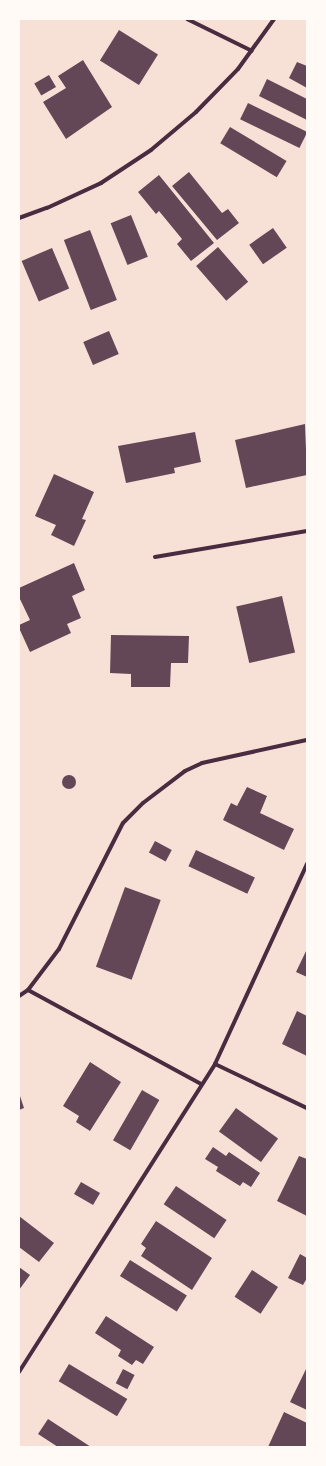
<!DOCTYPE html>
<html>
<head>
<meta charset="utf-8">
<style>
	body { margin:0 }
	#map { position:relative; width:326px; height:1466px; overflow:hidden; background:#f7e1d7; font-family:"Public Sans",sans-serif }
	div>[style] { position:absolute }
	.building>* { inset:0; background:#644757; transform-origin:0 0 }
	.round { border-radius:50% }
	.minor>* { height:4px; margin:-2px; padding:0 2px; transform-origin:2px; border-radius:2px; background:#4a2c40 }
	span { translate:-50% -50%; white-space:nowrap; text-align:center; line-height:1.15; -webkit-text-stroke:3px #fffaf5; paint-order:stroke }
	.frame { position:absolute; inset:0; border:20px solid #fffaf5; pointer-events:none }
</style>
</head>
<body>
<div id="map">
	<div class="building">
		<div style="left:119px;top:30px;width:46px;height:36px;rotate:32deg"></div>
		<div style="clip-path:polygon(83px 60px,112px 107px,66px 139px,43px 102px,66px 88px,58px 76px)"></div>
		<div style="clip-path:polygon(297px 62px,307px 66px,307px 88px,289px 78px)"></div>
		<div style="left:49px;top:75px;width:14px;height:17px;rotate:60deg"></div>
		<div style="clip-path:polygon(267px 79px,307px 99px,307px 120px,259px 96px)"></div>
		<div style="left:248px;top:103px;width:66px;height:18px;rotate:26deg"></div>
		<div style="left:230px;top:127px;width:66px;height:19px;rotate:31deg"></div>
		<div style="clip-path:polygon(189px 172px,222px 213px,228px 209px,239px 223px,217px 240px,172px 186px)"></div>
		<div style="clip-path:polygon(159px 175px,214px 243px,191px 261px,177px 244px,182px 239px,159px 211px,156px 214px,138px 192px)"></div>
		<div style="left:131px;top:215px;width:45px;height:22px;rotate:68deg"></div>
		<div style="left:273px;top:228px;width:24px;height:29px;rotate:55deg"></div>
		<div style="left:90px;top:230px;width:75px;height:28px;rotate:69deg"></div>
		<div style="left:218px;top:247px;width:46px;height:29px;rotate:49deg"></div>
		<div style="left:52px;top:248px;width:44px;height:33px;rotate:67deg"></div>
		<div style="left:109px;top:331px;width:25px;height:28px;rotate:67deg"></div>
		<div style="clip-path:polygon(305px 424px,307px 475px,246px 488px,235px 440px)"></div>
		<div style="clip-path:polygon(195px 432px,201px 462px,174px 468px,175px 473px,126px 483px,118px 446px)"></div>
		<div style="clip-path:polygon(54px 474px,94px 492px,82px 519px,86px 520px,74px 546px,51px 535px,56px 525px,35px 516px)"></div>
		<div style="clip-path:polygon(74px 563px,85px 590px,72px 596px,81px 618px,67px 624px,71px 633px,30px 652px,19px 628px,19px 625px,30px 620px,19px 597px,19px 588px)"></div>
		<div style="left:282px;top:596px;width:58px;height:47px;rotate:77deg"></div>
		<div style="clip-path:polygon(111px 635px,189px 636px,188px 663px,171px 663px,170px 687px,131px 687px,131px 674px,110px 673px)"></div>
		<div class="round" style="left:62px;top:775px;width:14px;height:14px"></div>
		<div style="clip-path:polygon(247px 787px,267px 796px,260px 813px,294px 829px,284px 850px,223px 820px,231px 803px,237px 806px)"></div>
		<div style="left:155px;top:841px;width:19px;height:13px;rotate:28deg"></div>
		<div style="left:196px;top:850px;width:65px;height:18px;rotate:25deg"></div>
		<div style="left:125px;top:887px;width:38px;height:85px;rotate:20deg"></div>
		<div style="clip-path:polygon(307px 949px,307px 977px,296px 972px)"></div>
		<div style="clip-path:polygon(297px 1011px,307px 1016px,307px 1056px,282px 1044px)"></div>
		<div style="clip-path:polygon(90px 1062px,121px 1082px,90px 1131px,76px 1122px,79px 1116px,63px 1106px)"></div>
		<div style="left:142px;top:1090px;width:20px;height:58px;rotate:30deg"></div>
		<div style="clip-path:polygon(19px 1093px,24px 1108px,19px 1110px)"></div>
		<div style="left:236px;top:1108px;width:52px;height:29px;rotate:36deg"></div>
		<div style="clip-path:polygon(213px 1147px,226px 1156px,229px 1152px,260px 1173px,251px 1187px,243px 1182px,240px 1186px,216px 1171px,218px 1167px,205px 1159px)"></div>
		<div style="clip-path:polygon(299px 1156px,307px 1159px,307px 1216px,277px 1201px)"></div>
		<div style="left:81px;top:1182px;width:22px;height:14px;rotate:30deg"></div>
		<div style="left:176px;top:1186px;width:61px;height:22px;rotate:34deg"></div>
		<div style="clip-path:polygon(19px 1216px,54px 1243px,39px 1262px,19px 1247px)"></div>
		<div style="clip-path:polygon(156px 1221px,212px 1258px,192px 1290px,141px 1256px,146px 1248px,141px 1244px)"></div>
		<div style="clip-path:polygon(300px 1254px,307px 1258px,307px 1278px,303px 1285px,288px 1278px)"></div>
		<div style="left:130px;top:1260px;width:67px;height:19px;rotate:32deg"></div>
		<div style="clip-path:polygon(19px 1267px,30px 1275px,19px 1290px)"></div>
		<div style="left:252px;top:1270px;width:31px;height:32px;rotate:33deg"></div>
		<div style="clip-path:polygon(106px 1316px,154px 1347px,143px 1364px,136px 1360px,132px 1365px,118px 1356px,121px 1350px,95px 1333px)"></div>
		<div style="left:69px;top:1364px;width:68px;height:20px;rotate:31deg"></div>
		<div style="clip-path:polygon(307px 1367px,307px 1410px,290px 1402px)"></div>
		<div style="left:123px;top:1369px;width:13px;height:16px;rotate:27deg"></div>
		<div style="clip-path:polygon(284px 1412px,307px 1423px,307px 1447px,268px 1447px)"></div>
		<div style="clip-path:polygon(48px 1419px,91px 1447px,58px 1447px,38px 1434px)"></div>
	</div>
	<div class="minor">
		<div style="left:187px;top:19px;width:72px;rotate:26.2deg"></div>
		<div style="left:19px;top:218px;width:30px;rotate:-20deg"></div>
		<div style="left:47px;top:208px;width:60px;rotate:-24.8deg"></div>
		<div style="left:101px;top:183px;width:60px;rotate:-33.4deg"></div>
		<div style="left:151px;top:150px;width:59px;rotate:-40.2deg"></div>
		<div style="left:196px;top:112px;width:60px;rotate:-45.7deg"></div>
		<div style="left:238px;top:69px;width:62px;rotate:-54.2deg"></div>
		<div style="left:155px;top:557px;width:154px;rotate:-9.7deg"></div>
		<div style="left:28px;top:990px;width:197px;rotate:28.5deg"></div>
		<div style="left:19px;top:996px;width:11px;rotate:-34deg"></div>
		<div style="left:28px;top:990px;width:51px;rotate:-52.9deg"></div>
		<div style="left:59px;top:949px;width:141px;rotate:-63.1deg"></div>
		<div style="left:123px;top:823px;width:28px;rotate:-45deg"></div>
		<div style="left:143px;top:803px;width:53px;rotate:-37.3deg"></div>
		<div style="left:185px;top:771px;width:19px;rotate:-25deg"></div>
		<div style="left:202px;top:763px;width:107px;rotate:-12.4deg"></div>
		<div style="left:215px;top:1064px;width:102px;rotate:25.6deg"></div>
		<div style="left:19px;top:1372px;width:365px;rotate:-57.5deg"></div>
		<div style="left:215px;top:1064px;width:220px;rotate:-65.3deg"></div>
	</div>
	<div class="frame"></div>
</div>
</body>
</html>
